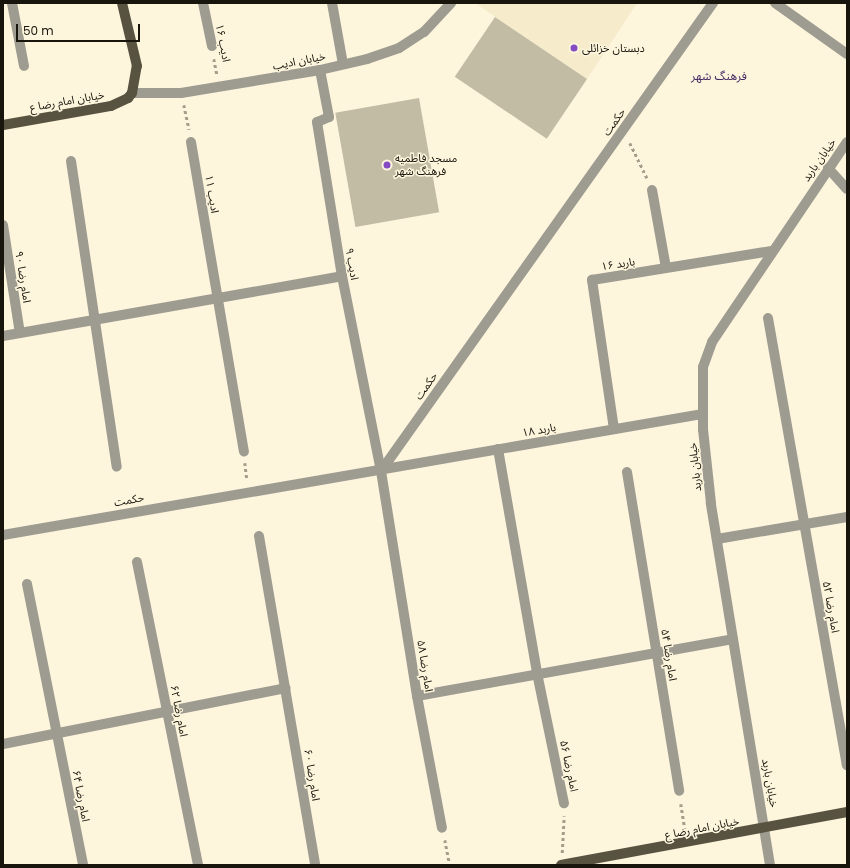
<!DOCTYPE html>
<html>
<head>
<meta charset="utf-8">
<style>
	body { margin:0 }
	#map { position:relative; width:850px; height:868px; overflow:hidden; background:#fdf5dc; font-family:Poppins,"Noto Sans Arabic",sans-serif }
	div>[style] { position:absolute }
	.built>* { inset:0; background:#f6eccb }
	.building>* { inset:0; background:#c3bca4; transform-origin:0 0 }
	.path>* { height:2.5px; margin-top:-1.25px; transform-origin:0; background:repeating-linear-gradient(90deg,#a39d8a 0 3px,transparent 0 6px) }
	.minor>* { height:10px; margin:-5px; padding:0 5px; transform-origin:5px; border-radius:5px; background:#9e9b91 }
	.major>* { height:10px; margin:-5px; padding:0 5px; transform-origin:5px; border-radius:5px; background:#585341 }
	.dots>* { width:11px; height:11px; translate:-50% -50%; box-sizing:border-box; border:2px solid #fdf5dc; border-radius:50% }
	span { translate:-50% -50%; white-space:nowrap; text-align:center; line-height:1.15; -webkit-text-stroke:3px #fdf5dc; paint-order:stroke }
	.street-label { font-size:11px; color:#18150c }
	.poi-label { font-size:11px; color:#18150c }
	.left { translate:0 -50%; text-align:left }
	.neighbourhood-label { font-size:12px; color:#462b65 }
	.frame { position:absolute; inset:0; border:4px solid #18150c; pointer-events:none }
	.scale { position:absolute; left:16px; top:24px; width:124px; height:18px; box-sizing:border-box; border:2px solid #18150c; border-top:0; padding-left:5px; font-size:12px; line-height:14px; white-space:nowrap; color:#18150c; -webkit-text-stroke:3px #fdf5dc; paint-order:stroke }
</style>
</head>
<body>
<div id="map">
	<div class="built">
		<div style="clip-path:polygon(475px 3px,637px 3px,587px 79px)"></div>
	</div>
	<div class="building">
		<div style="left:495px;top:17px;width:111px;height:72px;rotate:34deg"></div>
		<div style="left:419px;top:98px;width:116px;height:85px;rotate:80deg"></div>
	</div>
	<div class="path">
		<div style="left:214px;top:59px;width:16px;rotate:79deg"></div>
		<div style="left:184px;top:105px;width:25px;rotate:78deg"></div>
		<div style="left:630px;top:143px;width:39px;rotate:64deg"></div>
		<div style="left:245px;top:463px;width:17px;rotate:83deg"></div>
		<div style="left:681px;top:804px;width:25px;rotate:81deg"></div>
		<div style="left:445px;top:840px;width:25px;rotate:79deg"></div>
		<div style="left:562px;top:853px;width:37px;rotate:-87deg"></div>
	</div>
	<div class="minor">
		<div style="left:12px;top:3px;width:64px;rotate:79.2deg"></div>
		<div style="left:203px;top:3px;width:44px;rotate:78.2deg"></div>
		<div style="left:332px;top:3px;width:62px;rotate:79.8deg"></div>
		<div style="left:775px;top:3px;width:88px;rotate:35.3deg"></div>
		<div style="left:320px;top:70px;width:48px;rotate:79.2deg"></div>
		<div style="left:329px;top:117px;width:13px;rotate:157deg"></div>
		<div style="left:317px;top:122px;width:156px;rotate:80.8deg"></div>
		<div style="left:342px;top:276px;width:199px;rotate:78.7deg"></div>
		<div style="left:381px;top:471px;width:228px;rotate:80.9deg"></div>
		<div style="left:417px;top:696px;width:134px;rotate:79.3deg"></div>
		<div style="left:132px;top:93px;width:49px"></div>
		<div style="left:181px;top:93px;width:141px;rotate:-9.4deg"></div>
		<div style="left:320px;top:70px;width:48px;rotate:-13.2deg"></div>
		<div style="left:367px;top:59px;width:34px;rotate:-19deg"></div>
		<div style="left:399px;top:48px;width:30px;rotate:-33deg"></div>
		<div style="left:424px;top:32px;width:40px;rotate:-47deg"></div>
		<div style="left:191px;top:142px;width:314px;rotate:80.3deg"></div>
		<div style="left:71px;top:161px;width:309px;rotate:81.5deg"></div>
		<div style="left:828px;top:168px;width:28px;rotate:48deg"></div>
		<div style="left:652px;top:190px;width:79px;rotate:79.8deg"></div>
		<div style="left:3px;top:225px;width:109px;rotate:81.1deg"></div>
		<div style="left:768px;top:318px;width:454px;rotate:80deg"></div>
		<div style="left:3px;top:336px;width:344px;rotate:-10deg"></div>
		<div style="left:614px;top:429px;width:151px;rotate:-98.4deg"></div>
		<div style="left:592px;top:280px;width:182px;rotate:-9.2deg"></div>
		<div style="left:498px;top:449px;width:227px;rotate:80.1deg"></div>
		<div style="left:537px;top:673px;width:133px;rotate:78.3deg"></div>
		<div style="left:381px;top:471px;width:574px;rotate:-54.65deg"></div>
		<div style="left:627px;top:472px;width:323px;rotate:80.7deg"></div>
		<div style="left:3px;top:535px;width:709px;rotate:-9.82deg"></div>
		<div style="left:259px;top:536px;width:334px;rotate:80.3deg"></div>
		<div style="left:717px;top:539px;width:132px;rotate:-9.6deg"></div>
		<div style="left:137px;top:562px;width:309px;rotate:78.6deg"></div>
		<div style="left:27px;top:584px;width:287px;rotate:78.7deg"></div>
		<div style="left:417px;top:696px;width:321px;rotate:-10.2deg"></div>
		<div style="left:3px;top:744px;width:288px;rotate:-11.2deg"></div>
		<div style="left:770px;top:865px;width:367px;rotate:-99.3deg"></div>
		<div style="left:711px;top:503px;width:74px;rotate:-96.2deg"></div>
		<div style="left:703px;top:429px;width:62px;rotate:-90deg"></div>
		<div style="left:703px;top:367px;width:27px;rotate:-70deg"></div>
		<div style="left:712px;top:342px;width:241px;rotate:-56deg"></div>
	</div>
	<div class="major">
		<div style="left:3px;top:125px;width:110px;rotate:-10deg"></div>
		<div style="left:111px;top:106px;width:19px;rotate:-25deg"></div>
		<div style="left:128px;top:98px;width:6px;rotate:-51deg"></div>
		<div style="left:132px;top:93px;width:27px;rotate:-80deg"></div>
		<div style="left:137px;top:66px;width:65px;rotate:-103.4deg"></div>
		<div style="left:561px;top:865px;width:291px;rotate:-10.5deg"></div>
	</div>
	<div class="dots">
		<div style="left:574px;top:48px;background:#844bc2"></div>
		<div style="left:387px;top:165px;background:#844bc2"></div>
	</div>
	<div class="street-label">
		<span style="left:223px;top:43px;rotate:79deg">ادیب ۱۶</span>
		<span style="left:299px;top:61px;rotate:-11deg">خیابان ادیب</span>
		<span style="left:67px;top:101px;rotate:-10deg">خیابان امام رضا ع</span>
		<span style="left:614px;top:122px;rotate:-55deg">حکمت</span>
		<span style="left:819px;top:160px;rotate:-55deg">خیابان باربد</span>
		<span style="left:212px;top:194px;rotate:81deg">ادیب ۱۱</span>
		<span style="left:352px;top:264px;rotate:80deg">ادیب ۹</span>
		<span style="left:618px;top:264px;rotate:-9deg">باربد ۱۶</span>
		<span style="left:23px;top:277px;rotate:81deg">امام رضا ۹۰</span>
		<span style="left:426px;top:386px;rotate:-55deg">حکمت</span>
		<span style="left:539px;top:430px;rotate:-10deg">باربد ۱۸</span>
		<span style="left:695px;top:467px;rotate:-96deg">خیابان باربد</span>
		<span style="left:129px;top:500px;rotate:-10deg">حکمت</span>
		<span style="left:831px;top:607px;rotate:80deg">امام رضا ۵۲</span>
		<span style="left:669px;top:655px;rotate:81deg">امام رضا ۵۴</span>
		<span style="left:425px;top:666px;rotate:81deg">امام رضا ۵۸</span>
		<span style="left:179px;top:711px;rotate:79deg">امام رضا ۶۲</span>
		<span style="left:569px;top:766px;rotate:78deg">امام رضا ۵۶</span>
		<span style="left:312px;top:775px;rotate:81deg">امام رضا ۶۰</span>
		<span style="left:770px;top:783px;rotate:80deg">خیابان باربد</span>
		<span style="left:81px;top:796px;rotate:79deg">امام رضا ۶۴</span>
		<span style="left:702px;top:828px;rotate:-11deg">خیابان امام رضا ع</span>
	</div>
	<div class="poi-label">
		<span class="left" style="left:582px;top:48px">دبستان خزائلی</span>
		<span class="left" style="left:395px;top:165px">مسجد فاطمیه<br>فرهنگ شهر</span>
	</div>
	<div class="neighbourhood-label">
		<span style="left:719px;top:76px">فرهنگ شهر</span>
	</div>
	<div class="frame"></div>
	<div class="scale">50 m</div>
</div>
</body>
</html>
